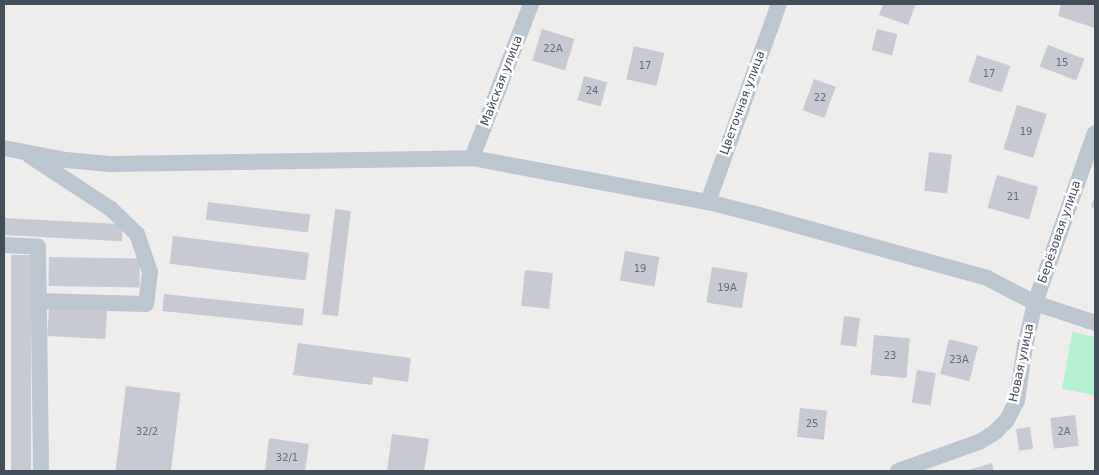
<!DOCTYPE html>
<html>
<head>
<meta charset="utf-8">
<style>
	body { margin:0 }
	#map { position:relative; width:1099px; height:475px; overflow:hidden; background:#efecec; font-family:"DejaVu Sans",sans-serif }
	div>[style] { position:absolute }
	.green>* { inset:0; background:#b6f1d1 }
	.building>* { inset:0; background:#c7cad3; transform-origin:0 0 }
	.minor>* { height:16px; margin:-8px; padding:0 8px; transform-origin:8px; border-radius:8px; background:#bbc6d0 }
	span { translate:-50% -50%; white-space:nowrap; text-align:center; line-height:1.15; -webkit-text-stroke:5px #fff; paint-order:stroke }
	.number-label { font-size:10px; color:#646d79 }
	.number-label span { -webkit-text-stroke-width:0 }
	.street-label { font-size:12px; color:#434e5b }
	.frame { position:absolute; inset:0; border:5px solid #434e5b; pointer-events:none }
</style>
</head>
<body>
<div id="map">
	<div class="green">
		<div style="clip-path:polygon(1072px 332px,1095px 337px,1095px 395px,1062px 389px)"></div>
	</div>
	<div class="building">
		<div style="clip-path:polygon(883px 4px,916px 4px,908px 25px,879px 15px)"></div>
		<div style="clip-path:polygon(1061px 4px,1095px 4px,1095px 28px,1058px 16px)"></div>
		<div style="left:542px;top:29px;width:34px;height:33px;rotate:17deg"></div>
		<div style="left:877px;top:29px;width:21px;height:22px;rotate:14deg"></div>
		<div style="left:1048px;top:45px;width:39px;height:23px;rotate:21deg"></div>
		<div style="left:634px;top:46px;width:31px;height:34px;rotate:13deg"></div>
		<div style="left:977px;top:55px;width:35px;height:28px;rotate:18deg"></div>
		<div style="left:584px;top:76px;width:24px;height:25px;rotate:15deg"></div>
		<div style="left:814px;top:79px;width:23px;height:33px;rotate:20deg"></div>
		<div style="left:1017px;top:105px;width:31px;height:46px;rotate:17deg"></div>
		<div style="left:929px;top:152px;width:23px;height:39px;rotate:7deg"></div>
		<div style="left:997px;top:175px;width:43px;height:34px;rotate:16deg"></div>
		<div style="clip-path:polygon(1095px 196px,1095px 208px,1091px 207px)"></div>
		<div style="left:208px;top:202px;width:103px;height:18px;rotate:7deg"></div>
		<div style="left:335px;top:209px;width:16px;height:106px;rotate:7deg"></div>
		<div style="left:4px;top:218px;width:119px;height:17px;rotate:3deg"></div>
		<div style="left:173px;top:236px;width:137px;height:28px;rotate:7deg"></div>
		<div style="left:625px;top:251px;width:35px;height:30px;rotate:10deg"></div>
		<div style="left:11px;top:255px;width:20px;height:216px"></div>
		<div style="left:49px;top:257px;width:91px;height:29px;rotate:1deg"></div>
		<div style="left:712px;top:267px;width:36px;height:36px;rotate:9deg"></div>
		<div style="left:525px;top:270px;width:28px;height:36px;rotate:6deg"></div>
		<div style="left:164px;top:294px;width:141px;height:17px;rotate:6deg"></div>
		<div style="left:49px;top:306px;width:58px;height:30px;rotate:3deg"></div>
		<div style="left:844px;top:316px;width:16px;height:29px;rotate:7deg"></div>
		<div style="left:874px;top:335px;width:36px;height:40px;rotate:5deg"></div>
		<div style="left:949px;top:339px;width:30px;height:36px;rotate:14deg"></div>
		<div style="clip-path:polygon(298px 343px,411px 358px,408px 382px,373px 377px,372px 385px,293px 375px)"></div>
		<div style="left:917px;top:370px;width:19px;height:33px;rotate:9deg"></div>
		<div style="left:126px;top:386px;width:55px;height:86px;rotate:7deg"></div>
		<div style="left:800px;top:408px;width:27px;height:29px;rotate:6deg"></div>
		<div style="left:1075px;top:415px;width:31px;height:25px;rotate:83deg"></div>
		<div style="left:1030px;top:427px;width:22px;height:14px;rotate:82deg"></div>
		<div style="clip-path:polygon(392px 434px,429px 439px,424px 471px,387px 471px)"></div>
		<div style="clip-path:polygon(269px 438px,309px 444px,305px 471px,265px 471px)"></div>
		<div style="clip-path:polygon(992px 463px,994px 471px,965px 471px)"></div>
	</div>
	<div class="minor">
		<div style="left:4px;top:148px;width:63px;rotate:11deg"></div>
		<div style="left:66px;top:160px;width:44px;rotate:5.2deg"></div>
		<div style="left:110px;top:164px;width:362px;rotate:-0.9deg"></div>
		<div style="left:472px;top:158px;width:240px;rotate:10.6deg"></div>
		<div style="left:708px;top:202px;width:53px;rotate:14.3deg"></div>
		<div style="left:759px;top:215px;width:237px;rotate:15.4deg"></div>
		<div style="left:987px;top:278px;width:54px;rotate:27.5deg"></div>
		<div style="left:1035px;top:303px;width:63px;rotate:18.4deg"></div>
		<div style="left:30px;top:156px;width:97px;rotate:33.2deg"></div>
		<div style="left:111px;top:209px;width:36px;rotate:44deg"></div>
		<div style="left:137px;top:234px;width:40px;rotate:71.1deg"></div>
		<div style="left:150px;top:272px;width:32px;rotate:97deg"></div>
		<div style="left:146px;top:304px;width:108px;rotate:-178.4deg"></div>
		<div style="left:472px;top:158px;width:165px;rotate:-69deg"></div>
		<div style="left:708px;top:202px;width:210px;rotate:-70.3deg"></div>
		<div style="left:4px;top:245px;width:34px;rotate:3deg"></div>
		<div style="left:38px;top:247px;width:224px;rotate:89.2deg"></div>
		<div style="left:898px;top:471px;width:86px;rotate:-19.7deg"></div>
		<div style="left:979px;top:442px;width:17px;rotate:-31deg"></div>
		<div style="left:994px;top:433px;width:18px;rotate:-45deg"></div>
		<div style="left:1007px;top:420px;width:22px;rotate:-63deg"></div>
		<div style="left:1017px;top:400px;width:55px;rotate:-81.6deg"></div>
		<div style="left:1025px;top:346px;width:44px;rotate:-76.9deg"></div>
		<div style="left:1035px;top:303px;width:180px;rotate:-70.6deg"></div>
	</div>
	<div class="number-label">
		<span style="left:553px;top:49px">22А</span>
		<span style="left:1062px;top:63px">15</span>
		<span style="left:645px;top:66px">17</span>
		<span style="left:989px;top:74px">17</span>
		<span style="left:592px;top:91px">24</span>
		<span style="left:820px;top:98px">22</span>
		<span style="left:1026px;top:132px">19</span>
		<span style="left:1013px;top:197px">21</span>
		<span style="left:640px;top:269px">19</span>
		<span style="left:727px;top:288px">19А</span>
		<span style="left:890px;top:356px">23</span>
		<span style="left:959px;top:360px">23А</span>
		<span style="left:812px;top:424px">25</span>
		<span style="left:147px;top:432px">32/2</span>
		<span style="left:1064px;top:432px">2А</span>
		<span style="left:287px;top:458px">32/1</span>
	</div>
	<div class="street-label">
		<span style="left:502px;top:81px;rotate:-69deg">Майская улица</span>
		<span style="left:743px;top:103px;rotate:-70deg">Цветочная улица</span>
		<span style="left:1060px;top:232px;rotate:-71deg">Берёзовая улица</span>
		<span style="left:1022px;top:363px;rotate:-78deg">Новая улица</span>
	</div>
	<div class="frame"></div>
</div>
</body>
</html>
